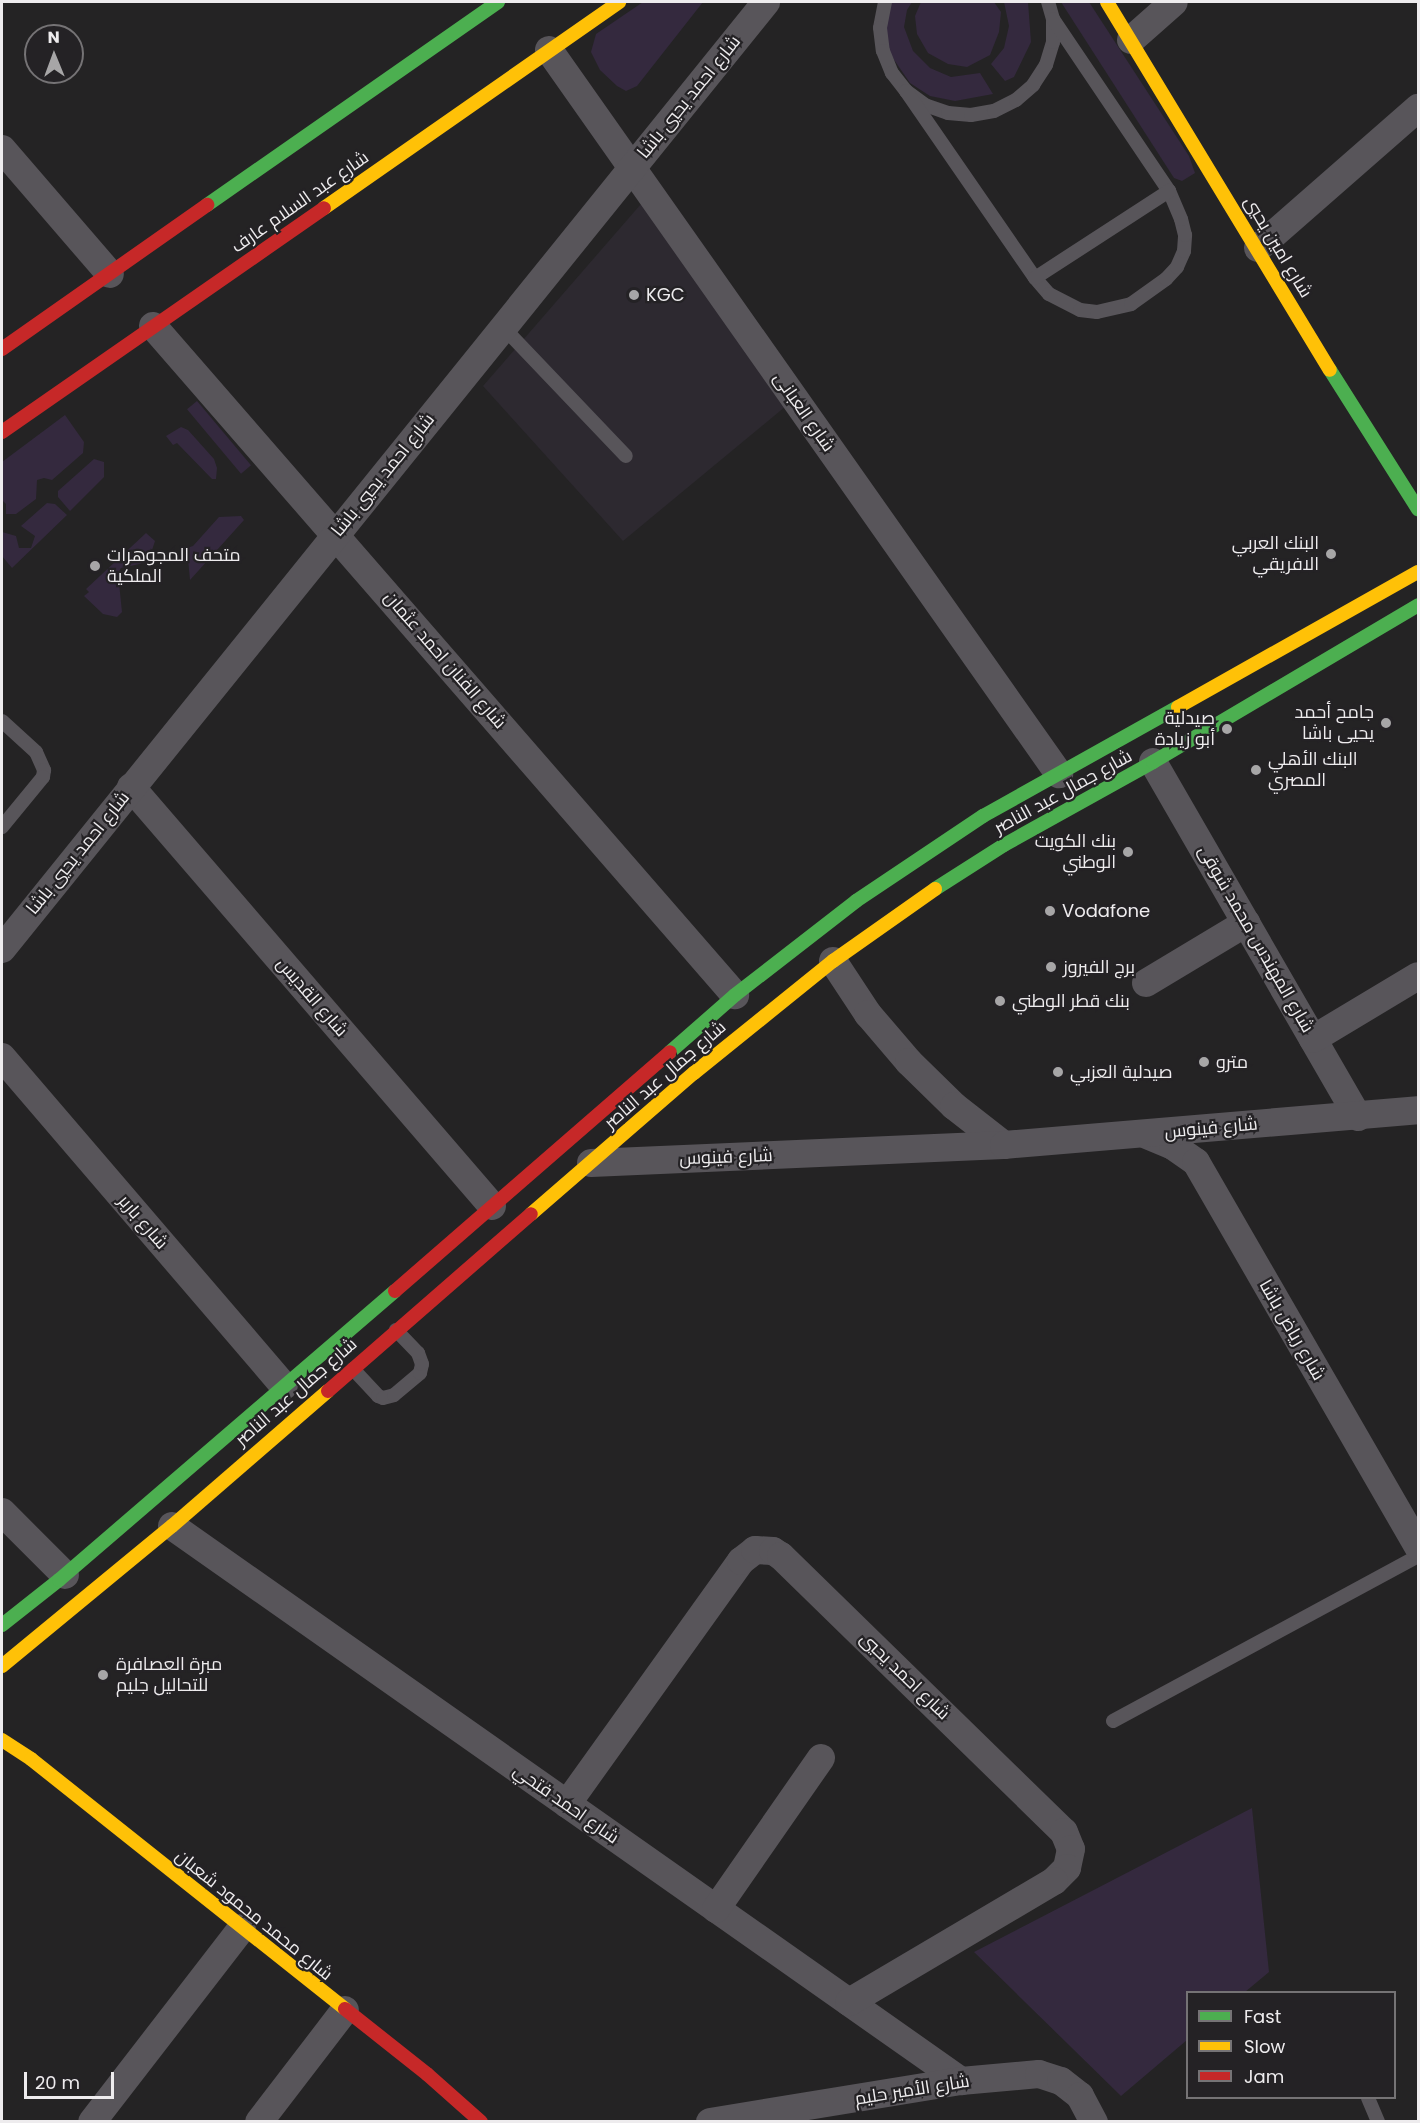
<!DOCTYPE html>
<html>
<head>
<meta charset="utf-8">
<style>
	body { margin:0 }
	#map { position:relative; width:1420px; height:2123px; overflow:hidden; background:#242324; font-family:Poppins,Cairo,sans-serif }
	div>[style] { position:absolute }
	.built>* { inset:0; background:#2d2930 }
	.green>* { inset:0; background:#34293e; transform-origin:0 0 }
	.lane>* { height:14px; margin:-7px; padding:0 7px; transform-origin:7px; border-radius:7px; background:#58555a }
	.street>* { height:28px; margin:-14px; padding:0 14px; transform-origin:14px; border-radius:14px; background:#58555a }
	.fast>* { height:14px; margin:-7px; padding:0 7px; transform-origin:7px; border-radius:7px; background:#4caf50 }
	.slow>* { height:14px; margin:-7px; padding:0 7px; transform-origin:7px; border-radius:7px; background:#ffc107 }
	.jam>* { height:14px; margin:-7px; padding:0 7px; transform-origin:7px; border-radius:7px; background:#c62828 }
	.dots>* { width:16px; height:16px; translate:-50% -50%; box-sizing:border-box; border:3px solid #242225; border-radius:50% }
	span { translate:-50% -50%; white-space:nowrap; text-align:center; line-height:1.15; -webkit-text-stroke:4.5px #242225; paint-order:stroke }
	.street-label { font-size:18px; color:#eeecee }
	.poi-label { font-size:18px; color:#eeecee }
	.left { translate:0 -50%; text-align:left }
	.right { translate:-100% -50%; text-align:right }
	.frame { position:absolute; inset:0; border:3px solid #eeecee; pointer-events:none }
	.legend { position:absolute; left:1186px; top:1991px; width:210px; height:108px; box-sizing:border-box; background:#242225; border:2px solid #757375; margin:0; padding:8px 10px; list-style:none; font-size:18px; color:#eeecee }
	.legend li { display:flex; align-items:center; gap:12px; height:30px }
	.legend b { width:30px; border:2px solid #757375 }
	.north { position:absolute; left:24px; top:24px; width:60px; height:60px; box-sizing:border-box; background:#242225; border:2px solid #757375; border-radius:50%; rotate:359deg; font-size:16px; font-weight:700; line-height:24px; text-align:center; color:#eeecee }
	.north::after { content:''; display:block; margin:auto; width:21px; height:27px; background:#a7a6a7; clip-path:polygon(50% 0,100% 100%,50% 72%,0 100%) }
	.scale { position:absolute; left:24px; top:2072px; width:90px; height:27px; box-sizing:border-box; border:3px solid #eeecee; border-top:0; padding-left:8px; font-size:18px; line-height:21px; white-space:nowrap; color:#eeecee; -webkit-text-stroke:4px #242225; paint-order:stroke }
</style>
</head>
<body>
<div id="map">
	<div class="built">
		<div style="clip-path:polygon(641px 204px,786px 406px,623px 541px,483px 386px)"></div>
	</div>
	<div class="green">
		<div style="clip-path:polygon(643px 2px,703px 2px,637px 86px,626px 91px,617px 86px,600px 70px,591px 52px,596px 34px)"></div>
		<div style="clip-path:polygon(888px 2px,912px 2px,907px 10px,904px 27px,913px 51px,930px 68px,951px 77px,980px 73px,993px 94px,955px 101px,930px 96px,910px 83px,888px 51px,884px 36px)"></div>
		<div style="clip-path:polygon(921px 2px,994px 2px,1001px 12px,999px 32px,990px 55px,967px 67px,948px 64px,928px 53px,917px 34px,915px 16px)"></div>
		<div style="clip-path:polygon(1004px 2px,1028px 2px,1031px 42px,1014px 77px,1005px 81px,991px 64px,1004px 48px,1009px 26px)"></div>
		<div style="clip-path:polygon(1061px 2px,1089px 2px,1189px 156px,1195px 173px,1182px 181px,1174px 178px)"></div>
		<div style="left:197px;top:401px;width:84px;height:13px;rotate:50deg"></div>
		<div style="clip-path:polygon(65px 415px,84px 442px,83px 453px,52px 480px,44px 478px,37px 480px,36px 499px,16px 514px,6px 514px,6px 504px,2px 500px,2px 462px)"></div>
		<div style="clip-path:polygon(181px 427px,188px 430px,214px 459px,217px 468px,216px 479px,212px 479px,177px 443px,173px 445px,166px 436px)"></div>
		<div style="clip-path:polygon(94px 459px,104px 462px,104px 477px,70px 511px,58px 497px,58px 491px)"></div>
		<div style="clip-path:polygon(47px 503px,55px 504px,67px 515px,12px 568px,2px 556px,2px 532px,16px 536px,19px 548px,31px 548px,35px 536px,21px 526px)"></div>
		<div style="clip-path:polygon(241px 516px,244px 520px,190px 580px,187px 548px,193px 546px,219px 517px)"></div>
		<div style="clip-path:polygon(146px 533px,155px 541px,150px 556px,144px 563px,121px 568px,118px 573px,122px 612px,117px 617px,103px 614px,84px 596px,89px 592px,86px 589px)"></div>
		<div style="clip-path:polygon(1252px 1808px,1269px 1972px,1245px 1992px,1188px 1992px,1187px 2040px,1121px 2096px,974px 1952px)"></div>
	</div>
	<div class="lane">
		<div style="left:885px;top:2px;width:26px;rotate:101deg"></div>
		<div style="left:880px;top:28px;width:23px;rotate:83deg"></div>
		<div style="left:883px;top:51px;width:24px;rotate:68deg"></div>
		<div style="left:892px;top:73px;width:23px;rotate:52deg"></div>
		<div style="left:906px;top:91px;width:24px;rotate:36deg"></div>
		<div style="left:925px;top:105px;width:24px;rotate:19deg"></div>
		<div style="left:948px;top:113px;width:23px;rotate:5deg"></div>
		<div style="left:971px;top:115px;width:23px;rotate:-10deg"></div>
		<div style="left:994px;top:111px;width:25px;rotate:-27deg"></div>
		<div style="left:1016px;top:100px;width:23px;rotate:-41deg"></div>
		<div style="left:1033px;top:85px;width:24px;rotate:-57deg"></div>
		<div style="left:1046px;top:65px;width:24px;rotate:-73deg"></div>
		<div style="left:1053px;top:42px;width:23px;rotate:-90deg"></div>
		<div style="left:1053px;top:19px;width:18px;rotate:-106deg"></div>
		<div style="left:906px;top:91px;width:227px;rotate:55.4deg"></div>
		<div style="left:1035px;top:278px;width:21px;rotate:49deg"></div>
		<div style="left:1049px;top:294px;width:35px;rotate:27deg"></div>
		<div style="left:1080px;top:310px;width:17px;rotate:7deg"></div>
		<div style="left:1097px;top:312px;width:35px;rotate:-13deg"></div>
		<div style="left:1131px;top:304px;width:43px;rotate:-35.5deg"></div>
		<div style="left:1166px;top:279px;width:16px;rotate:-47deg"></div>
		<div style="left:1177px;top:267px;width:17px;rotate:-66deg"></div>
		<div style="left:1184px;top:251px;width:16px;rotate:-86deg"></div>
		<div style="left:1185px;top:235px;width:16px;rotate:-104deg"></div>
		<div style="left:1181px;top:219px;width:30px;rotate:-113deg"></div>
		<div style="left:1169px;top:191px;width:207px;rotate:-124deg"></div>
		<div style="left:1035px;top:278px;width:160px;rotate:-33deg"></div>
		<div style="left:503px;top:327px;width:178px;rotate:46.4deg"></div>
		<div style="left:2px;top:721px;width:46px;rotate:42.4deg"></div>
		<div style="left:36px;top:752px;width:20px;rotate:66deg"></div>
		<div style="left:44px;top:770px;width:7px;rotate:98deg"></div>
		<div style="left:43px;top:777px;width:65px;rotate:129.4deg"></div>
		<div style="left:353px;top:1369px;width:37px;rotate:47deg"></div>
		<div style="left:378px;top:1396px;width:5px;rotate:22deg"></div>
		<div style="left:383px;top:1398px;width:11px;rotate:-15deg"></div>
		<div style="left:394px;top:1395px;width:34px;rotate:-40deg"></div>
		<div style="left:420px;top:1373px;width:9px;rotate:-77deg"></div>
		<div style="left:422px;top:1364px;width:12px;rotate:-110deg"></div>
		<div style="left:418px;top:1353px;width:32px;rotate:-134deg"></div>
		<div style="left:1113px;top:1721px;width:347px;rotate:-28.4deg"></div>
		<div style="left:1368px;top:2098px;width:26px;rotate:67deg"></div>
	</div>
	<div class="street">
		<div style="left:1131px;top:40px;width:57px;rotate:-41.5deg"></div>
		<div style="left:549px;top:50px;width:886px;rotate:54.84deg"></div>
		<div style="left:2px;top:149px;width:165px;rotate:49.2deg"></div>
		<div style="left:1258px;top:248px;width:213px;rotate:-41.2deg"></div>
		<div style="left:153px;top:326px;width:887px;rotate:48.98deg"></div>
		<div style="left:1153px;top:762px;width:410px;rotate:60deg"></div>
		<div style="left:131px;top:787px;width:553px;rotate:49.25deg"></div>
		<div style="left:2px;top:949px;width:1217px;rotate:-51.1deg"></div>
		<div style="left:833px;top:961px;width:64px;rotate:56.6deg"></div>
		<div style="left:868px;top:1014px;width:63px;rotate:49.5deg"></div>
		<div style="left:909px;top:1062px;width:63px;rotate:44.4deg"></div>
		<div style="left:954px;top:1106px;width:63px;rotate:38deg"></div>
		<div style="left:1146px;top:983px;width:117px;rotate:-31deg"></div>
		<div style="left:1313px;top:1039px;width:122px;rotate:-31deg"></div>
		<div style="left:2px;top:1057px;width:433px;rotate:49.4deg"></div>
		<div style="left:1147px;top:1135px;width:28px;rotate:23deg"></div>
		<div style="left:1173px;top:1146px;width:28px;rotate:35deg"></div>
		<div style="left:1196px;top:1162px;width:444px;rotate:60deg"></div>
		<div style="left:591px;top:1163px;width:413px;rotate:-2.5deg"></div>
		<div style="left:1004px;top:1145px;width:415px;rotate:-4.8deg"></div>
		<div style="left:2px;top:1512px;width:89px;rotate:45deg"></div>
		<div style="left:172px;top:1526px;width:965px;rotate:35.12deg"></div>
		<div style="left:567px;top:1804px;width:299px;rotate:-54.4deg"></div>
		<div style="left:741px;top:1561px;width:18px;rotate:-38deg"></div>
		<div style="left:755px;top:1550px;width:18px;rotate:3deg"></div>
		<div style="left:773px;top:1551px;width:9px;rotate:32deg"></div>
		<div style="left:781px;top:1556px;width:395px;rotate:44.3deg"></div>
		<div style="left:1064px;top:1832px;width:18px;rotate:68deg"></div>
		<div style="left:1071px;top:1849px;width:19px;rotate:102deg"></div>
		<div style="left:1067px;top:1868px;width:18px;rotate:135deg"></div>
		<div style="left:1054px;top:1881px;width:238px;rotate:149.4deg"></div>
		<div style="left:716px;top:1909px;width:184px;rotate:-55.2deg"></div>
		<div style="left:92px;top:2122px;width:245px;rotate:-52.3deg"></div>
		<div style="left:259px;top:2122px;width:141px;rotate:-52.5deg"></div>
		<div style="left:710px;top:2122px;width:254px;rotate:-9.3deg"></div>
		<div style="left:961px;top:2081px;width:78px;rotate:-5.1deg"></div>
		<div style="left:1039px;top:2074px;width:23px;rotate:18deg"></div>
		<div style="left:1061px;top:2081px;width:24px;rotate:38deg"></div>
		<div style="left:1080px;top:2096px;width:30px;rotate:62deg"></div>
	</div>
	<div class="fast">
		<div style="left:207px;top:205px;width:355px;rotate:-34.9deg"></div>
		<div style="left:1330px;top:370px;width:165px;rotate:57.7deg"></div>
		<div style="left:935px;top:889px;width:82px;rotate:-32.5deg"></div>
		<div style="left:1004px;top:845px;width:171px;rotate:-29.1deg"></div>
		<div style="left:1153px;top:762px;width:308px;rotate:-30.6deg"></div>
		<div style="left:670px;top:1052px;width:86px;rotate:-41.2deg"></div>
		<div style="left:735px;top:995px;width:153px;rotate:-37.8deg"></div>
		<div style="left:856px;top:901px;width:153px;rotate:-33.8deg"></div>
		<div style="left:983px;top:816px;width:223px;rotate:-29.2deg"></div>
		<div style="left:2px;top:1625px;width:73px;rotate:-38.3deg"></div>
		<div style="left:59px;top:1580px;width:443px;rotate:-40.7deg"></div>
	</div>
	<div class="slow">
		<div style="left:1107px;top:2px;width:430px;rotate:58.8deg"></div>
		<div style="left:324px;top:208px;width:360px;rotate:-34.9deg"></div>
		<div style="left:1178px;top:707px;width:275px;rotate:-29.4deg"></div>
		<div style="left:531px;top:1214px;width:216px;rotate:-40.9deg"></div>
		<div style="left:694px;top:1073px;width:179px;rotate:-38.9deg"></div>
		<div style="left:833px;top:961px;width:125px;rotate:-35.2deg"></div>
		<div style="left:2px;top:1666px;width:220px;rotate:-39.5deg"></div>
		<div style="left:172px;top:1526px;width:206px;rotate:-40.9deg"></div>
		<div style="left:2px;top:1740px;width:35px;rotate:33deg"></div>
		<div style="left:31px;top:1759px;width:401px;rotate:38.5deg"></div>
	</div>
	<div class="jam">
		<div style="left:2px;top:349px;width:251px;rotate:-35.1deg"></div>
		<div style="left:2px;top:432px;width:392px;rotate:-34.8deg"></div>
		<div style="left:395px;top:1291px;width:364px;rotate:-41deg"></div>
		<div style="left:328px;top:1391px;width:269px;rotate:-41.1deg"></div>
		<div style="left:345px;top:2009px;width:105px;rotate:38.4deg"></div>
		<div style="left:427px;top:2074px;width:72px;rotate:41.6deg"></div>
	</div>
	<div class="dots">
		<div style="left:634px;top:295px;background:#a7a6a7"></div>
		<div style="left:1331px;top:554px;background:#a7a6a7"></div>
		<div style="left:95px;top:566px;background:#a7a6a7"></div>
		<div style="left:1386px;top:723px;background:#a7a6a7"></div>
		<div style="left:1227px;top:729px;background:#a7a6a7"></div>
		<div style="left:1256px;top:770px;background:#a7a6a7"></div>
		<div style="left:1128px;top:852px;background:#a7a6a7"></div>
		<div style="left:1050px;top:911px;background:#a7a6a7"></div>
		<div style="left:1051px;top:967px;background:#a7a6a7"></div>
		<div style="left:1000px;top:1001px;background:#a7a6a7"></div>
		<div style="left:1204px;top:1062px;background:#a7a6a7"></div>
		<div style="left:1058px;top:1072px;background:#a7a6a7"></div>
		<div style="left:103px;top:1675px;background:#a7a6a7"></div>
	</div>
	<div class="street-label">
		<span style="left:689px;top:97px;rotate:-51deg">شارع احمد يحيي باشا</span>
		<span style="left:300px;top:202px;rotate:-35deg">شارع عبد السلام عارف</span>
		<span style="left:1278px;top:247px;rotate:59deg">شارع امين يحيي</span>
		<span style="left:804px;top:412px;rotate:55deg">شارع العبانى</span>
		<span style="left:383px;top:475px;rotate:-51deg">شارع احمد يحيي باشا</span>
		<span style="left:445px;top:660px;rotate:49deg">شارع الفنان احمد عثمان</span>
		<span style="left:1063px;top:792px;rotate:-29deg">شارع جمال عبد الناصر</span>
		<span style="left:78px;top:853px;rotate:-51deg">شارع احمد يحيي باشا</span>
		<span style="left:1256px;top:939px;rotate:60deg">شارع المهندس محمد شوقى</span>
		<span style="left:312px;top:997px;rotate:49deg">شارع القديس</span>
		<span style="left:665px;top:1075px;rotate:-41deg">شارع جمال عبد الناصر</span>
		<span style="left:1211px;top:1128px;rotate:-5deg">شارع فينوس</span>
		<span style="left:726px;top:1157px;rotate:-2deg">شارع فينوس</span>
		<span style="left:143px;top:1222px;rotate:49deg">شارع باربر</span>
		<span style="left:1292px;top:1330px;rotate:60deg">شارع رياض باشا</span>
		<span style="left:296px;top:1392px;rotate:-41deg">شارع جمال عبد الناصر</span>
		<span style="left:905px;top:1676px;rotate:44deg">شارع احمد يحيي</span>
		<span style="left:566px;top:1804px;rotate:35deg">شارع احمد فتحي</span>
		<span style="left:254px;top:1915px;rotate:39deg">شارع محمد محمود شعبان</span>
		<span style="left:912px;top:2090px;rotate:-9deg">شارع الأمير حليم</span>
	</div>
	<div class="poi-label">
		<span class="left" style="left:646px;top:295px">KGC</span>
		<span class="right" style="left:1319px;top:554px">البنك العربي<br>الافريقي</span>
		<span class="left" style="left:107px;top:566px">متحف المجوهرات<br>الملكية</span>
		<span class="right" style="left:1374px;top:723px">جامح أحمد<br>يحيى باشا</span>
		<span class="right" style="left:1215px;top:729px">صيدلية<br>أبو زيادة</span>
		<span class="left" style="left:1268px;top:770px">البنك الأهلي<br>المصري</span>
		<span class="right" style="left:1116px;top:852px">بنك الكويت<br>الوطني</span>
		<span class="left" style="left:1062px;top:911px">Vodafone</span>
		<span class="left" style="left:1063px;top:967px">برج الفيروز</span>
		<span class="left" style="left:1012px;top:1001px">بنك قطر الوطني</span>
		<span class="left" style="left:1216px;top:1062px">مترو</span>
		<span class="left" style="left:1070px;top:1072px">صيدلية العزبي</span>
		<span class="left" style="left:116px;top:1675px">مبرة العصافرة<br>للتحاليل جليم</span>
	</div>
	<div class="frame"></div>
	<ul class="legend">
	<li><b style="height:8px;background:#4caf50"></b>Fast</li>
	<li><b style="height:8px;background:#ffc107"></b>Slow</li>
	<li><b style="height:8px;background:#c62828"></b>Jam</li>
	</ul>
	<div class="north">N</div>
	<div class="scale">20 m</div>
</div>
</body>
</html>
